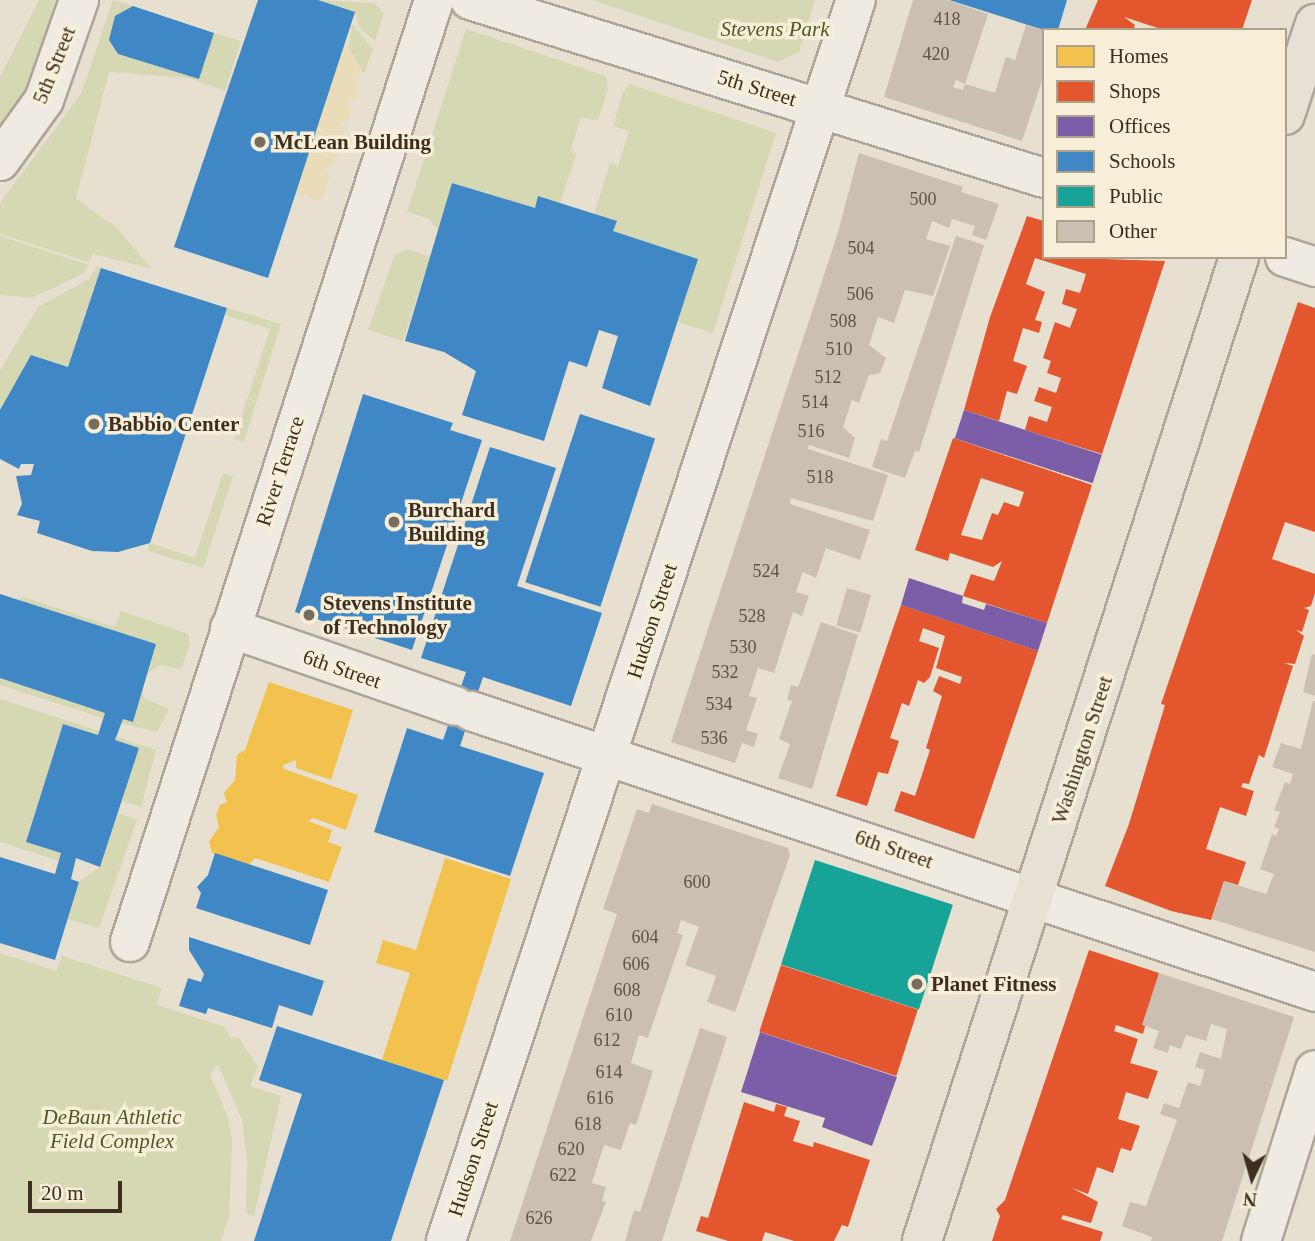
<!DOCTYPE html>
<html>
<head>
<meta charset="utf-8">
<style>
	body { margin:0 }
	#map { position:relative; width:1315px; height:1241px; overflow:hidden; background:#e7e0d1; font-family:"Times New Roman",serif }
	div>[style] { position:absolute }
	.green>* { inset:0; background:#d6d7b3 }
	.sand>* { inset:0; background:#eadcb9 }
	.homes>* { inset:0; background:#f2c14e }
	.shops>* { inset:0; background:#e4572e; transform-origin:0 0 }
	.offices>* { inset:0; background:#7b5ea7; transform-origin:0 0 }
	.schools>* { inset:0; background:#3f88c5; transform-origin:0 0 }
	.public>* { inset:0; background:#17a398; transform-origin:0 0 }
	.building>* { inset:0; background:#cbbfb2; transform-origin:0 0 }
	.roads { filter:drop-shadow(2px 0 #ada599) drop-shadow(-2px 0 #ada599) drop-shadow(0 2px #ada599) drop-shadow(0 -2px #ada599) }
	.minor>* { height:38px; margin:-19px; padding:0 19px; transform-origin:19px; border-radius:19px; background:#efebe3 }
	.major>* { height:38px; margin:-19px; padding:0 19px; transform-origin:19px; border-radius:19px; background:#e6e1d4 }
	.dots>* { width:19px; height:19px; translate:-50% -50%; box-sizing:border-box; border:4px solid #f7eed8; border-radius:50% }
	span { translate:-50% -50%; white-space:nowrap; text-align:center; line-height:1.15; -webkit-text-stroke:7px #f7eed8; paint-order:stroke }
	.number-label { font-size:18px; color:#605244 }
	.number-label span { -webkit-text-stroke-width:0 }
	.park-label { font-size:21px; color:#4d5a26; font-style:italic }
	.street-label { font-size:21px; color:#3d2e20 }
	.poi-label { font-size:21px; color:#3d2e20; font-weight:700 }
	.left { translate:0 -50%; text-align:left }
	.legend { position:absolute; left:1042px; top:28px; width:245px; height:231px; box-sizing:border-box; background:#f7eed8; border:2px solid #ada18e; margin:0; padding:9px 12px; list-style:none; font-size:21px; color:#3d2e20 }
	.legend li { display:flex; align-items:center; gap:14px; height:35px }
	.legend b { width:35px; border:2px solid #ada18e }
	.north { position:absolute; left:1217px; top:1143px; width:70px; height:70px; -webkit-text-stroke:5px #f7eed8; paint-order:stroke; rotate:185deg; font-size:19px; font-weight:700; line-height:28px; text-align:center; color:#3d2e20 }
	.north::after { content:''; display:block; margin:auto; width:24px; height:32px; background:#3d2e20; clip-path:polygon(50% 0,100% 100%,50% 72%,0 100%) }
	.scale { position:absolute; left:28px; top:1181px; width:94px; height:32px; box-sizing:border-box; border:4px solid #3d2e20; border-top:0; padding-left:9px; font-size:21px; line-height:24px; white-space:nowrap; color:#3d2e20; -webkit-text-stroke:5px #f7eed8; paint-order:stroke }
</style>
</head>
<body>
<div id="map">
	<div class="green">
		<div style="clip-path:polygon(39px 0,55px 0,38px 63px,28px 98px,0 135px,0 77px)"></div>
		<div style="clip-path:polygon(113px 0,133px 6px,110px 40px,118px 54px,199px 79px,214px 33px,241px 41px,225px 91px,189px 78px,109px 72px,76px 199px,116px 227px,152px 269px,93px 254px,89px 262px,0 234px,0 203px,81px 94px)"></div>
		<div style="clip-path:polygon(318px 0,374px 3px,384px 14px,375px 41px,359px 28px,355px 12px)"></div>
		<div style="clip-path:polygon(592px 0,815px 0,799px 52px,778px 62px)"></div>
		<div style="clip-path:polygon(352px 24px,373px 49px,364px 73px,348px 50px)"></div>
		<div style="clip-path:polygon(466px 29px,600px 74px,606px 77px,608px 89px,598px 121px,581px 117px,571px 150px,577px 153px,560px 203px,539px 196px,535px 208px,453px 183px,438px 230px,429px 219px,407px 212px)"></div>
		<div style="clip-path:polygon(630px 84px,776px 133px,713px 333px,678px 322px,697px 259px,613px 231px,616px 221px,594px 214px,610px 163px,618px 166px,629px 131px,613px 126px,623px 92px)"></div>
		<div style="clip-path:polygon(0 236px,55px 254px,89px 265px,84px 273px,32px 298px,0 295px)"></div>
		<div style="clip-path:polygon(407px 249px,430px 257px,403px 341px,368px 330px,395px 254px)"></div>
		<div style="clip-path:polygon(97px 267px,101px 268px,68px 367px,31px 355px,0 410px,0 370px,38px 307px,90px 278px)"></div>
		<div style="clip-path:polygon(227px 308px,281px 324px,244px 442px,234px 439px,270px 329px,225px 315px)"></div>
		<div style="clip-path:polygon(223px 473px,233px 476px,203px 568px,148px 551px,150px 543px,195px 558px)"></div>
		<div style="clip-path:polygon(23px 597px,115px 627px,121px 611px,188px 634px,190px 644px,181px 669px,159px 665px,148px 674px,156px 644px,18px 600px)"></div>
		<div style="clip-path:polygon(0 678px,105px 713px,103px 718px,0 685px)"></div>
		<div style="clip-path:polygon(142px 693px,145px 699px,169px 709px,157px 732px,121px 723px,123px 719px,133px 722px)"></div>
		<div style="clip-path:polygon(0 699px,99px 731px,98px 735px,63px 724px,26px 842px,61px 853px,59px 861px,0 842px)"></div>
		<div style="clip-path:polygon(117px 737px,156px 750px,141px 807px,122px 801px,139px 748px,115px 740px)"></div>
		<div style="clip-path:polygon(118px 813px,137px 820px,99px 928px,68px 919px,79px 882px,100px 867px)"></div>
		<div style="clip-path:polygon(0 953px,56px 971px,62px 956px,162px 988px,157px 1005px,225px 1027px,230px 1037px,239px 1038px,258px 1067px,250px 1086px,281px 1096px,254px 1216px,246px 1213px,247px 1162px,242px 1120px,218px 1064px,210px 1074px,228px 1118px,232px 1140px,229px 1216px,221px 1241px,0 1241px)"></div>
	</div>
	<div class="sand">
		<div style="clip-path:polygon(346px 42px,364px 73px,354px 80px,360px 86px,356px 99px,347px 104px,352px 110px,349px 120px,340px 124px,345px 132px,342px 142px,333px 146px,338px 153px,334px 165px,325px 169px,330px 176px,322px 202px,296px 193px)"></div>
	</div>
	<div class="homes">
		<div style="clip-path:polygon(269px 682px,353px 710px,331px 780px,296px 768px,296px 760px,283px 765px,284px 769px,358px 795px,346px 830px,313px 818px,308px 821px,332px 830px,328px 842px,342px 847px,329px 882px,255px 858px,249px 865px,212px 853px,209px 842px,219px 827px,216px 815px,220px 805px,227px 802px,224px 793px,235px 780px,237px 755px,245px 750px)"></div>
		<div style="clip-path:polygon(445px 858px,511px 879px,447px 1081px,382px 1060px,410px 973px,376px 963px,383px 940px,416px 950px)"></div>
	</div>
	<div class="shops">
		<div style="clip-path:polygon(1098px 0,1252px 0,1242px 30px,1164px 30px,1124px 17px,1135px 25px,1133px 30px,1085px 30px)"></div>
		<div style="clip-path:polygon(1027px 216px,1044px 221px,1044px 257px,1165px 261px,1102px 454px,1025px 430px,1029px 416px,1047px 422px,1052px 407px,1034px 401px,1039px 387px,1056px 393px,1061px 378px,1047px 373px,1051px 361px,1043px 358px,1055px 322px,1070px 328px,1077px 309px,1062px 304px,1066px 289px,1080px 293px,1086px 274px,1035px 258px,1026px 284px,1045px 292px,1035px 320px,1042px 322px,1039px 333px,1023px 328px,1013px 361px,1027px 366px,1017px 394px,1007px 391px,999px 421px,964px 410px,990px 317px)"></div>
		<div style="clip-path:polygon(1298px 302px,1315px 308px,1315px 532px,1285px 522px,1272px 559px,1315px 574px,1315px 593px,1311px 606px,1304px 608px,1309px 610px,1302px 632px,1296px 630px,1304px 636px,1295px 664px,1284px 663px,1293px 666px,1264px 758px,1259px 755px,1249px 784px,1243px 783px,1241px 787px,1254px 791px,1246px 816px,1220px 807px,1206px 849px,1246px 862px,1238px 885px,1224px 881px,1211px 920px,1171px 911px,1105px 886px,1129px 824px,1165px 705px,1161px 704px)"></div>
		<div style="clip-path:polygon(evenodd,953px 438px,1092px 485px,1047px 623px,963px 596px,971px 574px,994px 581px,1002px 561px,993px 567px,950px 553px,948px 561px,915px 550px,953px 438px,981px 478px,1024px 492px,1019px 507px,1004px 502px,998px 515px,992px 513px,982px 540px,961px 535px,981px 478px)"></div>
		<div style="clip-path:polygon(901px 605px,1038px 651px,974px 839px,894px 811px,901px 791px,915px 796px,930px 750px,926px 748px,942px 696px,933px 691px,939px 676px,960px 684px,962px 677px,936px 668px,945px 636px,923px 628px,919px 641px,939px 648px,930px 677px,924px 683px,918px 680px,909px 706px,902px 703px,890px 738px,899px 741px,888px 774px,878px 772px,867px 806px,836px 796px)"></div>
		<div style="clip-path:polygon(1089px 950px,1159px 973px,1143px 1034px,1116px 1025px,1114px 1031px,1138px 1039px,1130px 1063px,1158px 1071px,1148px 1099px,1126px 1092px,1118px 1119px,1140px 1126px,1131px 1151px,1121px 1148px,1113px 1173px,1097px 1167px,1088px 1194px,1072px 1188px,1098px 1202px,1091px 1223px,1063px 1215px,1061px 1219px,1103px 1232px,1100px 1241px,992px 1241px,1000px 1216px,996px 1209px,1005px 1200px)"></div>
		<div style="left:781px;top:965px;width:144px;height:70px;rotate:18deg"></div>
		<div style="clip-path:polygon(744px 1102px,774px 1112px,776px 1104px,787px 1107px,784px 1116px,800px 1121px,793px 1141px,813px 1147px,814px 1142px,870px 1160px,848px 1227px,842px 1225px,834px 1241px,794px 1241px,765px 1232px,762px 1241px,728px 1241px,696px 1231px,701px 1216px,708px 1218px)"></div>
	</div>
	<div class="offices">
		<div style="left:964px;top:410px;width:145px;height:30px;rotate:18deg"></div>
		<div style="clip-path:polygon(909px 578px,963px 596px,962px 603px,984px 610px,986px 604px,1047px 623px,1038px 651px,901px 605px)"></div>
		<div style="clip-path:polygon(760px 1032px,897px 1077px,872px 1146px,822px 1127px,825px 1118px,741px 1092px)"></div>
	</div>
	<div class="schools">
		<div style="clip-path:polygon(258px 0,318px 0,355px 12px,268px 278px,174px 247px)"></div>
		<div style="clip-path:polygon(949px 0,1067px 0,1058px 30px,1044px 30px)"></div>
		<div style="clip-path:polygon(133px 6px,214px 33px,199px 79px,118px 54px,109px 40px,115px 16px)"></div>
		<div style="clip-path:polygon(452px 183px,535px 208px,538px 196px,560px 203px,617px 221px,613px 231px,698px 259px,650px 406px,602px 388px,618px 336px,599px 330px,587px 367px,569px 361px,544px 441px,462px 415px,476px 371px,444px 352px,405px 341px)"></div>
		<div style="clip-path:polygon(101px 268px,227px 308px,150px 543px,118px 552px,92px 551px,37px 533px,40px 521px,17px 515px,22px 504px,16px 476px,31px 475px,34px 464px,21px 464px,19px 469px,0 459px,0 410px,31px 355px,68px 367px)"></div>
		<div style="clip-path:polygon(363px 394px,453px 423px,450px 430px,482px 440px,412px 650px,295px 612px)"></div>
		<div style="left:580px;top:414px;width:79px;height:177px;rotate:18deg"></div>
		<div style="clip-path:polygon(490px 447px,556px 468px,517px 586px,602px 613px,571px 706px,483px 677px,460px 746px,544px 773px,510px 876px,374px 832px,407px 728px,443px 740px,466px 672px,421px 658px)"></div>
		<div style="clip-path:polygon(0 594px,156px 644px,133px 722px,123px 719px,115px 740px,139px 748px,100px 867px,76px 858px,71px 879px,79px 882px,55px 960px,0 943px,0 857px,55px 874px,61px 853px,26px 842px,63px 724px,98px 735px,105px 713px,0 678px)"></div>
		<div style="clip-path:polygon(215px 853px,328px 890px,310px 945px,196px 908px,201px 893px,197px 887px,208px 875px)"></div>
		<div style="clip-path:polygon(189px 937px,324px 981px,312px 1016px,279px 1005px,272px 1028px,208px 1008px,206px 1014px,179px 1006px,188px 978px,201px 982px,204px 974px,189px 950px)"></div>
		<div style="clip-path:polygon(277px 1026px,444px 1080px,391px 1241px,254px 1241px,302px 1094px,259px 1080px)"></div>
	</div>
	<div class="public">
		<div style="left:815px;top:860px;width:145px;height:110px;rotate:18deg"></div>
	</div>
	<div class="building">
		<div style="clip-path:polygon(913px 0,947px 0,988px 14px,965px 84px,956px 80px,953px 87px,963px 90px,965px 84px,995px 93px,1006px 57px,1015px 60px,1026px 25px,1044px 30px,1044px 75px,1022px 141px,884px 97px)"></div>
		<div style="clip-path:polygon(859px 153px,963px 187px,961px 192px,999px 204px,986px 240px,972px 235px,975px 226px,952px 219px,949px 228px,932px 221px,926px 239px,950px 246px,933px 296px,905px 290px,894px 323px,878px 317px,869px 345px,886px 358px,880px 373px,869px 375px,859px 403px,852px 400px,843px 427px,855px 438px,849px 458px,809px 445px,808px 449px,888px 475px,873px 521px,791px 498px,790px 504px,870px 530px,860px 560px,826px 548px,816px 578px,803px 572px,796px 592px,809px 596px,802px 616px,793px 612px,774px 673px,758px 668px,749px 696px,757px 698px,746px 730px,758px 734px,754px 747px,742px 743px,735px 763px,671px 742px,838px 232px)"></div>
		<div style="clip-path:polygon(956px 236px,984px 245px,919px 452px,915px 451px,905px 478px,872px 467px,881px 439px,887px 441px)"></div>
		<div style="left:847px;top:588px;width:25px;height:39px;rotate:16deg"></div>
		<div style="clip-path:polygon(821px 622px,858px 635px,812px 789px,778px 778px,790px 744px,779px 739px,792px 701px,787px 700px,791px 685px,798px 687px,800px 682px)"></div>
		<div style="clip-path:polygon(1312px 654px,1315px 655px,1315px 696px,1303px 692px)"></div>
		<div style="clip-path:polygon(1313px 701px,1315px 701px,1315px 952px,1212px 919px,1224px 881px,1266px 894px,1274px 874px,1260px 869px,1272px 834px,1276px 836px,1279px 829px,1274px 827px,1280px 812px,1274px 810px,1285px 782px,1290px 784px,1293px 774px,1272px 767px,1281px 743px,1301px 749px)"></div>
		<div style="clip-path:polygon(652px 804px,788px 848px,790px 855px,735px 1012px,707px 1002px,716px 976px,685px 965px,699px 927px,681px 920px,677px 933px,683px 935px,648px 1038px,639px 1035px,631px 1063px,653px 1071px,636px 1125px,630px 1123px,621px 1150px,604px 1145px,592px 1183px,606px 1187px,602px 1201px,606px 1202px,591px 1241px,510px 1241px,617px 914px,603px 909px,637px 809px,649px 813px)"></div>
		<div style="clip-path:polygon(1159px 973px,1294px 1017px,1222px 1241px,1151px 1241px,1152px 1237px,1122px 1226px,1130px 1202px,1146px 1206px,1173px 1131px,1177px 1120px,1160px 1114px,1164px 1103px,1179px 1108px,1188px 1082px,1200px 1086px,1205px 1070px,1195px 1067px,1200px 1052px,1221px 1059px,1227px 1029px,1211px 1024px,1206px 1041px,1186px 1035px,1181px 1049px,1170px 1045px,1168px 1053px,1153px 1048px,1159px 1031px,1142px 1025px)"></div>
		<div style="clip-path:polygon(700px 1028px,727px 1037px,662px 1241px,625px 1241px,634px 1210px,640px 1212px)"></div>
	</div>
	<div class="roads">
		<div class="minor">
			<div style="left:470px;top:0;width:601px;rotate:17.23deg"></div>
			<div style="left:0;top:161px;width:75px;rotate:-54.2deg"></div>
			<div style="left:44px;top:100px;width:106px;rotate:-70.7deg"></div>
			<div style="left:1285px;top:257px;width:32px;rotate:18deg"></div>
			<div style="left:230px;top:628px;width:238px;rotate:19.1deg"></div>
			<div style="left:471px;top:711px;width:890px;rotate:18.41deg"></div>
			<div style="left:130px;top:942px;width:990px;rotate:-72.11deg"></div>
			<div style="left:446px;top:1241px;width:1307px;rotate:-71.72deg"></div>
			<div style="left:1261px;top:1241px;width:179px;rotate:-72.5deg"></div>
		</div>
		<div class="major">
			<div style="left:1285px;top:115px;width:96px;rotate:-71.8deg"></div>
			<div style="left:922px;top:1241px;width:1034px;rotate:-72.14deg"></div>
		</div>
	</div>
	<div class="dots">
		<div style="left:260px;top:142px;background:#786c5e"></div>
		<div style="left:94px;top:424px;background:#786c5e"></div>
		<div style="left:394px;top:522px;background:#786c5e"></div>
		<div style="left:309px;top:615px;background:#786c5e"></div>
		<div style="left:917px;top:984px;background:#786c5e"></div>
	</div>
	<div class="number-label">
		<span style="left:947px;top:19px">418</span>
		<span style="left:936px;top:54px">420</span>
		<span style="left:923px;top:199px">500</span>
		<span style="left:861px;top:248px">504</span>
		<span style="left:860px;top:294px">506</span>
		<span style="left:843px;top:321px">508</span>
		<span style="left:839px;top:349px">510</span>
		<span style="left:828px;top:377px">512</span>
		<span style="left:815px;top:402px">514</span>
		<span style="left:811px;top:431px">516</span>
		<span style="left:820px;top:477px">518</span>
		<span style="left:766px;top:571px">524</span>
		<span style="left:752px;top:616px">528</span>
		<span style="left:743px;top:647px">530</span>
		<span style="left:725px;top:672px">532</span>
		<span style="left:719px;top:704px">534</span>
		<span style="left:714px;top:738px">536</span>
		<span style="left:697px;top:882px">600</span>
		<span style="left:645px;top:937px">604</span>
		<span style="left:636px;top:964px">606</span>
		<span style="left:627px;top:990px">608</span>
		<span style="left:619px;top:1015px">610</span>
		<span style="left:607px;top:1040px">612</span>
		<span style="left:609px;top:1072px">614</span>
		<span style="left:600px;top:1098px">616</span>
		<span style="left:588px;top:1124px">618</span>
		<span style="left:571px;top:1149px">620</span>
		<span style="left:563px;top:1175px">622</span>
		<span style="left:539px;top:1218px">626</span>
	</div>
	<div class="park-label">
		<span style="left:775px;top:29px">Stevens Park</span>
		<span style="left:112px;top:1129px">DeBaun Athletic<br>Field Complex</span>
	</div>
	<div class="street-label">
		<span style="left:54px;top:65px;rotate:-68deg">5th Street</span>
		<span style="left:757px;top:88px;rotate:17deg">5th Street</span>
		<span style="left:280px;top:471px;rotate:-72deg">River Terrace</span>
		<span style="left:652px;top:621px;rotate:-72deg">Hudson Street</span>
		<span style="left:342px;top:669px;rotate:19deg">6th Street</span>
		<span style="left:1082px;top:750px;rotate:-72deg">Washington Street</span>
		<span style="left:894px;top:849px;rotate:19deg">6th Street</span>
		<span style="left:473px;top:1159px;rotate:-72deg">Hudson Street</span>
	</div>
	<div class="poi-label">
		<span class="left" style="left:274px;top:142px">McLean Building</span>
		<span class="left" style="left:108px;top:424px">Babbio Center</span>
		<span class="left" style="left:408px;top:522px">Burchard<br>Building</span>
		<span class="left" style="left:323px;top:615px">Stevens Institute<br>of Technology</span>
		<span class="left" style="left:931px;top:984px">Planet Fitness</span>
	</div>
	<ul class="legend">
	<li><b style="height:19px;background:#f2c14e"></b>Homes</li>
	<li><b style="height:19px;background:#e4572e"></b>Shops</li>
	<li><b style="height:19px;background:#7b5ea7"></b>Offices</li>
	<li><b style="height:19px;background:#3f88c5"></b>Schools</li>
	<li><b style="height:19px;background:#17a398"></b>Public</li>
	<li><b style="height:19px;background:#cbbfb2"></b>Other</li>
	</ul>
	<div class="north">N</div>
	<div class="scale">20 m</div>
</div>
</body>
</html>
